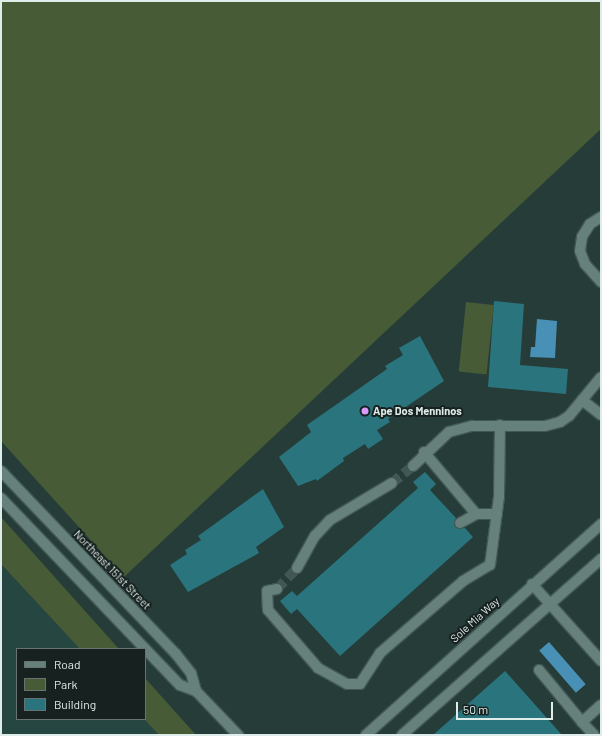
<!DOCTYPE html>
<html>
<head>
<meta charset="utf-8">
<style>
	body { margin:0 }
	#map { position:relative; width:602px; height:736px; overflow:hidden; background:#253c38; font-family:Barlow,sans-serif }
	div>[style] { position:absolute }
	.built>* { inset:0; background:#254641 }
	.green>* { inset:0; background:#475b36; transform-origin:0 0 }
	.water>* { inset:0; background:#4990b6; transform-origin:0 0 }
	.building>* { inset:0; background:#2a747e }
	.minor-tunnel>* { height:10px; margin-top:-5px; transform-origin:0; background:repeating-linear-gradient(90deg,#415753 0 10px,transparent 0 15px) }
	.roads { filter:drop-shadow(1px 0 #435855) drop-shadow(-1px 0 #435855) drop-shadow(0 1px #435855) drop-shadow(0 -1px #435855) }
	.minor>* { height:10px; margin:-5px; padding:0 5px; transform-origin:5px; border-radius:5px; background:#66807b }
	.dots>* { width:11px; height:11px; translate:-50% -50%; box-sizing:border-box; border:2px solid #17211f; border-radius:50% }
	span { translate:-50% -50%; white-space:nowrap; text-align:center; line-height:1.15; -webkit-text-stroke:4px #17211f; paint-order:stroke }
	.poi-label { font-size:11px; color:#dfedea; font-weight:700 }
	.left { translate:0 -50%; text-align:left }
	.street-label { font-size:11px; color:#dfedea }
	.frame { position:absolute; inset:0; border:2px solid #dfedea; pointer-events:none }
	.legend { position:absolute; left:16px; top:648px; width:130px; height:72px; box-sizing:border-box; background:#17211f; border:1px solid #677370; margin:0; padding:5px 7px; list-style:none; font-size:12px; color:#dfedea }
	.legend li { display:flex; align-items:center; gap:8px; height:20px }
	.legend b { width:20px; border:1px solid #677370 }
	.scale { position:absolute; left:456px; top:702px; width:97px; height:18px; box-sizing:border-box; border:2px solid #dfedea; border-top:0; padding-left:5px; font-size:12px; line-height:14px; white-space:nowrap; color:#dfedea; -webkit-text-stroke:3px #17211f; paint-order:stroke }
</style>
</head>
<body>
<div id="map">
	<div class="built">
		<div style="clip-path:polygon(1px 564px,80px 649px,17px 649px,17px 719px,144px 719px,159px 735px,1px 735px)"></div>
	</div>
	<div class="green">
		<div style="clip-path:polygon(1px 1px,601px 1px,601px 129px,124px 577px,1px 441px)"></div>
		<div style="left:466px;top:302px;width:28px;height:70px;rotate:6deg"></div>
		<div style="clip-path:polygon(1px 517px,119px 649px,80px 649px,1px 564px)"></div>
		<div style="clip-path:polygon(145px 678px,196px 735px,159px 735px,144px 719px)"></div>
	</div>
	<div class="water">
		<div style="clip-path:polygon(537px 319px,557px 321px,555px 358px,530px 357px,531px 347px,535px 347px)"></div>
		<div style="left:549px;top:642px;width:56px;height:13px;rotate:49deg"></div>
	</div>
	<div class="building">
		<div style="clip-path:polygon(494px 301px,524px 304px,520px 365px,568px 369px,566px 394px,488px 387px)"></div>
		<div style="clip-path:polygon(420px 336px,444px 381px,388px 419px,390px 422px,377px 430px,383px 439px,368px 449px,365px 444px,343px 458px,344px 461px,317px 481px,316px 479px,298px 486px,279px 457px,311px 432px,307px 425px,387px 369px,385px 366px,403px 355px,399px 348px)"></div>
		<div style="clip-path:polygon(425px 472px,436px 484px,430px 490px,456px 518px,455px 526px,465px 528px,473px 537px,340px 656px,297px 609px,291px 614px,280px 601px,292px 591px,297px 596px,418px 488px,413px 482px)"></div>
		<div style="clip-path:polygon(263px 489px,284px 527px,256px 547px,259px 553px,188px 592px,170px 565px,187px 554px,185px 550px,201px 540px,198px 536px)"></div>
		<div style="clip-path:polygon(505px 671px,562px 735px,433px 735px)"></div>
	</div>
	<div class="minor-tunnel">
		<div style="left:392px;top:483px;width:27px;rotate:-39deg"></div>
		<div style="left:277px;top:589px;width:29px;rotate:-46deg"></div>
	</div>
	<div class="roads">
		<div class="minor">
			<div style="left:601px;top:217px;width:13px;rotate:148deg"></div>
			<div style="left:590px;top:224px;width:15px;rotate:122deg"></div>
			<div style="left:582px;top:237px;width:14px;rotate:98deg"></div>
			<div style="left:580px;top:251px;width:14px;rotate:69deg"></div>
			<div style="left:585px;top:264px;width:24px;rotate:48deg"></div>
			<div style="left:582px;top:400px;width:24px;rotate:38deg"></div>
			<div style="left:424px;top:452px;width:81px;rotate:50deg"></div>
			<div style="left:413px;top:466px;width:50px;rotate:-43.4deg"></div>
			<div style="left:449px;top:432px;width:24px;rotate:-15deg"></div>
			<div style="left:472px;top:426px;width:73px"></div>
			<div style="left:545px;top:426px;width:16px;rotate:-15deg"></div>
			<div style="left:560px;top:422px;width:11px;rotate:-34deg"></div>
			<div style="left:569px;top:416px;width:50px;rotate:-50.6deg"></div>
			<div style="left:1px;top:471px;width:253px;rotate:46.3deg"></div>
			<div style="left:176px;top:654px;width:24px;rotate:52deg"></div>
			<div style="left:191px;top:673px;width:19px;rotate:74deg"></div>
			<div style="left:1px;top:498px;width:259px;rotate:46.3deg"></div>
			<div style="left:180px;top:685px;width:17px;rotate:21deg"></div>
			<div style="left:196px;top:691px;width:61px;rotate:46.3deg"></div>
			<div style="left:460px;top:523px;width:18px;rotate:-29deg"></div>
			<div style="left:476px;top:514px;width:21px"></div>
			<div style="left:297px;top:568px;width:37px;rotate:-61deg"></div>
			<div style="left:315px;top:536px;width:22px;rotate:-47deg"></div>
			<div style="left:330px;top:520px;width:72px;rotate:-30.8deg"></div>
			<div style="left:532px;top:584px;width:103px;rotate:48.1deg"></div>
			<div style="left:277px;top:589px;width:10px;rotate:169deg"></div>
			<div style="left:267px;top:591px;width:19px;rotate:87deg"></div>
			<div style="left:268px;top:610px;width:77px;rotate:49.2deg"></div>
			<div style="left:318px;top:668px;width:33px;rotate:29deg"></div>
			<div style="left:347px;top:684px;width:13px"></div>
			<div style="left:360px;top:684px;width:37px;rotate:-57deg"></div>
			<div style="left:380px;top:653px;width:110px;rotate:-40.9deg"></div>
			<div style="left:463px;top:581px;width:31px;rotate:-31deg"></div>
			<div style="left:490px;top:565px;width:69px;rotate:-82.5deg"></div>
			<div style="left:499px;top:497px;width:72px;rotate:-89.2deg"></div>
			<div style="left:539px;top:670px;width:67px;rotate:50.4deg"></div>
			<div style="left:366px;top:735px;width:316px;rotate:-41.9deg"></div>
			<div style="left:402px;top:735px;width:266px;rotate:-41.5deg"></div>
			<div style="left:594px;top:735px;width:18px;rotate:-133deg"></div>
			<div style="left:582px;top:722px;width:25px;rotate:-42deg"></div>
		</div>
	</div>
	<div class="dots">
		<div style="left:365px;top:411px;background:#d59cfb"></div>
	</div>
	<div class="poi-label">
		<span class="left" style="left:373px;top:411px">Ape Dos Menninos</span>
	</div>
	<div class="street-label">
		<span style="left:112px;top:570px;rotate:46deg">Northeast 151st Street</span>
		<span style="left:475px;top:620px;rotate:-42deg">Sole Mia Way</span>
	</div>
	<div class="frame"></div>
	<ul class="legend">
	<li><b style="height:5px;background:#66807b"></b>Road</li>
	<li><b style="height:11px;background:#475b36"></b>Park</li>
	<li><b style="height:11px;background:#2a747e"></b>Building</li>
	</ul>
	<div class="scale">50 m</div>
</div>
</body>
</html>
